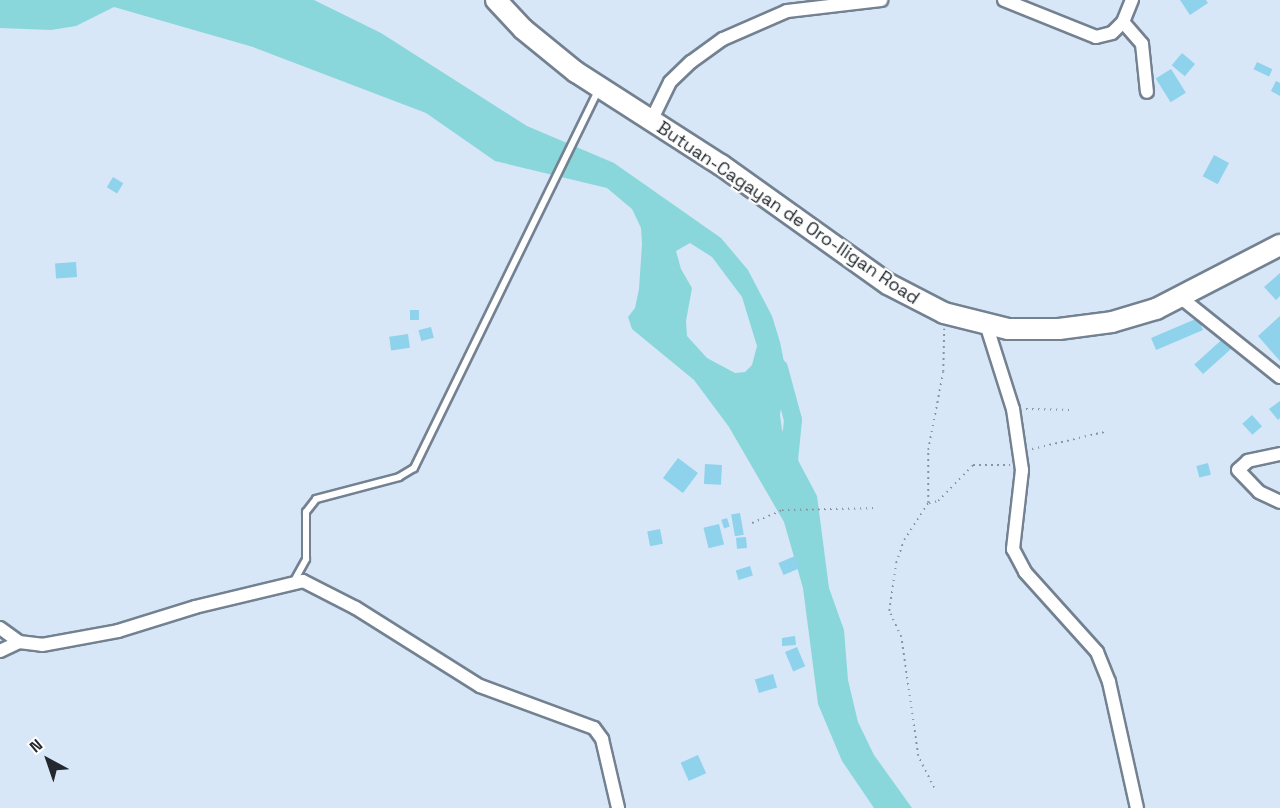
<!DOCTYPE html>
<html>
<head>
<meta charset="utf-8">
<style>
	body { margin:0 }
	#map { position:relative; width:1280px; height:808px; overflow:hidden; background:#d7e7f8; font-family:"Space Grotesk",sans-serif }
	div>[style] { position:absolute }
	.water>* { inset:0; background:#89d7da }
	.river>* { height:18px; margin:-9px; padding:0 9px; transform-origin:9px; border-radius:9px; background:#89d7da }
	.building>* { inset:0; background:#8ed2ec; transform-origin:0 0 }
	.path>* { height:1.5px; margin-top:-0.75px; transform-origin:0; background:repeating-linear-gradient(90deg,#8994a1 0 1.5px,transparent 0 6px) }
	.roads { filter:drop-shadow(2px 0 #738190) drop-shadow(-2px 0 #738190) drop-shadow(0 2px #738190) drop-shadow(0 -2px #738190) }
	.service>* { height:6px; margin:-3px; padding:0 3px; transform-origin:3px; border-radius:3px; background:#fff }
	.minor>* { height:12px; margin:-6px; padding:0 6px; transform-origin:6px; border-radius:6px; background:#fff }
	.trunk>* { height:20px; margin:-10px; padding:0 10px; transform-origin:10px; border-radius:10px; background:#fff }
	span { translate:-50% -50%; white-space:nowrap; text-align:center; line-height:1.15; -webkit-text-stroke:4.5px #fff; paint-order:stroke }
	.street-label { font-size:18px; color:#22282e }
	.north { position:absolute; left:18px; top:730px; width:60px; height:60px; -webkit-text-stroke:4px #fff; paint-order:stroke; rotate:320deg; font-size:16px; font-weight:700; line-height:24px; text-align:center; color:#22282e }
	.north::after { content:''; display:block; margin:auto; width:21px; height:27px; background:#22282e; clip-path:polygon(50% 0,100% 100%,50% 72%,0 100%) }
</style>
</head>
<body>
<div id="map">
	<div class="water">
		<div style="clip-path:polygon(evenodd,0 0,314px 0,381px 33px,527px 126px,614px 163px,721px 238px,748px 270px,772px 316px,780px 342px,786px 372px,780px 415px,782px 430px,817px 496px,829px 588px,844px 630px,848px 680px,858px 722px,874px 755px,912px 808px,874px 808px,842px 761px,818px 704px,803px 588px,784px 522px,729px 427px,694px 380px,632px 329px,628px 317px,635px 308px,639px 289px,642px 244px,641px 228px,632px 209px,607px 188px,495px 161px,426px 113px,253px 47px,114px 7px,76px 26px,51px 30px,0 28px,0 0,690px 243px,712px 257px,742px 297px,757px 346px,752px 365px,745px 372px,735px 373px,707px 358px,687px 336px,686px 321px,692px 288px,681px 269px,676px 251px,690px 243px)"></div>
	</div>
	<div class="river">
		<div style="left:779px;top:368px;width:54px;rotate:74.9deg"></div>
		<div style="left:793px;top:420px;width:40px;rotate:95.7deg"></div>
		<div style="left:789px;top:460px;width:13px;rotate:77deg"></div>
	</div>
	<div class="building">
		<div style="clip-path:polygon(1180px 0,1206px 0,1208px 3px,1190px 15px)"></div>
		<div style="left:1182px;top:53px;width:17px;height:16px;rotate:40deg"></div>
		<div style="left:1257px;top:62px;width:17px;height:8px;rotate:25deg"></div>
		<div style="left:1171px;top:69px;width:28px;height:18px;rotate:58deg"></div>
		<div style="clip-path:polygon(1276px 81px,1280px 83px,1280px 96px,1271px 91px)"></div>
		<div style="left:1214px;top:155px;width:17px;height:24px;rotate:28deg"></div>
		<div style="left:113px;top:177px;width:12px;height:12px;rotate:31deg"></div>
		<div style="left:76px;top:262px;width:15px;height:21px;rotate:86deg"></div>
		<div style="clip-path:polygon(1280px 273px,1280px 296px,1276px 300px,1264px 287px)"></div>
		<div style="left:410px;top:310px;width:9px;height:10px"></div>
		<div style="clip-path:polygon(1280px 316px,1280px 361px,1258px 336px)"></div>
		<div style="left:1198px;top:318px;width:13px;height:51px;rotate:67deg"></div>
		<div style="left:431px;top:327px;width:11px;height:13px;rotate:75deg"></div>
		<div style="left:408px;top:334px;width:14px;height:19px;rotate:82deg"></div>
		<div style="left:1227px;top:335px;width:13px;height:44px;rotate:48deg"></div>
		<div style="clip-path:polygon(1280px 401px,1280px 418px,1278px 420px,1269px 409px)"></div>
		<div style="left:1252px;top:415px;width:15px;height:13px;rotate:48deg"></div>
		<div style="left:678px;top:458px;width:25px;height:25px;rotate:37deg"></div>
		<div style="left:1208px;top:463px;width:12px;height:12px;rotate:76deg"></div>
		<div style="left:705px;top:464px;width:17px;height:20px;rotate:3deg"></div>
		<div style="left:740px;top:513px;width:22px;height:9px;rotate:80deg"></div>
		<div style="left:727px;top:518px;width:9px;height:6px;rotate:72deg"></div>
		<div style="left:719px;top:524px;width:21px;height:16px;rotate:76deg"></div>
		<div style="left:660px;top:529px;width:15px;height:13px;rotate:79deg"></div>
		<div style="left:746px;top:537px;width:11px;height:10px;rotate:85deg"></div>
		<div style="left:795px;top:556px;width:13px;height:18px;rotate:67deg"></div>
		<div style="left:750px;top:566px;width:10px;height:15px;rotate:73deg"></div>
		<div style="clip-path:polygon(795px 636px,796px 645px,782px 646px,782px 638px)"></div>
		<div style="left:797px;top:647px;width:21px;height:13px;rotate:67deg"></div>
		<div style="left:773px;top:674px;width:14px;height:19px;rotate:73deg"></div>
		<div style="left:698px;top:755px;width:20px;height:19px;rotate:66deg"></div>
	</div>
	<div class="path">
		<div style="left:1026px;top:409px;width:44px;rotate:1.3deg"></div>
		<div style="left:1032px;top:449px;width:74px;rotate:-13.3deg"></div>
		<div style="left:929px;top:503px;width:9px;rotate:-13deg"></div>
		<div style="left:938px;top:501px;width:50px;rotate:-45.8deg"></div>
		<div style="left:973px;top:465px;width:37px"></div>
		<div style="left:752px;top:523px;width:33px;rotate:-23deg"></div>
		<div style="left:782px;top:510px;width:95px;rotate:-1.2deg"></div>
		<div style="left:934px;top:788px;width:36px;rotate:-117deg"></div>
		<div style="left:918px;top:756px;width:120px;rotate:-98.1deg"></div>
		<div style="left:901px;top:637px;width:29px;rotate:-115deg"></div>
		<div style="left:889px;top:611px;width:49px;rotate:-81.7deg"></div>
		<div style="left:896px;top:563px;width:24px;rotate:-71deg"></div>
		<div style="left:904px;top:540px;width:44px;rotate:-57deg"></div>
		<div style="left:928px;top:503px;width:53px;rotate:-90deg"></div>
		<div style="left:928px;top:450px;width:79px;rotate:-79.1deg"></div>
		<div style="left:943px;top:372px;width:43px;rotate:-88.7deg"></div>
	</div>
	<div class="roads">
		<div class="service">
			<div style="left:294px;top:581px;width:25px;rotate:-61deg"></div>
			<div style="left:306px;top:559px;width:47px;rotate:-90deg"></div>
			<div style="left:306px;top:512px;width:16px;rotate:-52deg"></div>
			<div style="left:316px;top:499px;width:86px;rotate:-14.8deg"></div>
			<div style="left:399px;top:477px;width:17px;rotate:-31deg"></div>
			<div style="left:414px;top:468px;width:420px;rotate:-64deg"></div>
		</div>
		<div class="minor">
			<div style="left:1004px;top:0;width:99px;rotate:21.9deg"></div>
			<div style="left:1096px;top:37px;width:16px;rotate:-14deg"></div>
			<div style="left:1112px;top:33px;width:16px;rotate:-45deg"></div>
			<div style="left:1123px;top:22px;width:24px;rotate:-68deg"></div>
			<div style="left:1123px;top:22px;width:29px;rotate:49deg"></div>
			<div style="left:1142px;top:44px;width:48px;rotate:84.1deg"></div>
			<div style="left:651px;top:121px;width:43px;rotate:-64deg"></div>
			<div style="left:670px;top:82px;width:29px;rotate:-44deg"></div>
			<div style="left:691px;top:62px;width:39px;rotate:-36deg"></div>
			<div style="left:723px;top:39px;width:70px;rotate:-23.6deg"></div>
			<div style="left:787px;top:11px;width:95px;rotate:-6.7deg"></div>
			<div style="left:1180px;top:297px;width:128px;rotate:38.7deg"></div>
			<div style="left:986px;top:324px;width:89px;rotate:72.4deg"></div>
			<div style="left:1013px;top:409px;width:62px;rotate:81.6deg"></div>
			<div style="left:1022px;top:470px;width:80px;rotate:96.5deg"></div>
			<div style="left:1013px;top:549px;width:26px;rotate:62deg"></div>
			<div style="left:1025px;top:572px;width:108px;rotate:48deg"></div>
			<div style="left:1097px;top:652px;width:32px;rotate:68deg"></div>
			<div style="left:1109px;top:682px;width:129px;rotate:77.5deg"></div>
			<div style="left:1280px;top:454px;width:33px;rotate:168deg"></div>
			<div style="left:1248px;top:461px;width:13px;rotate:138deg"></div>
			<div style="left:1238px;top:470px;width:30px;rotate:46deg"></div>
			<div style="left:1259px;top:492px;width:23px;rotate:25deg"></div>
			<div style="left:0;top:628px;width:24px;rotate:36deg"></div>
			<div style="left:19px;top:642px;width:23px;rotate:7deg"></div>
			<div style="left:42px;top:645px;width:77px;rotate:-10.4deg"></div>
			<div style="left:118px;top:631px;width:81px;rotate:-17.3deg"></div>
			<div style="left:195px;top:607px;width:111px;rotate:-13.5deg"></div>
			<div style="left:303px;top:581px;width:59px;rotate:27deg"></div>
			<div style="left:356px;top:608px;width:146px;rotate:32.2deg"></div>
			<div style="left:480px;top:686px;width:121px;rotate:20.2deg"></div>
			<div style="left:594px;top:728px;width:14px;rotate:54deg"></div>
			<div style="left:602px;top:739px;width:71px;rotate:76.9deg"></div>
			<div style="left:0;top:651px;width:21px;rotate:-25deg"></div>
		</div>
		<div class="trunk">
			<div style="left:496px;top:0;width:40px;rotate:47deg"></div>
			<div style="left:523px;top:29px;width:68px;rotate:39.1deg"></div>
			<div style="left:576px;top:72px;width:172px;rotate:32.7deg"></div>
			<div style="left:721px;top:165px;width:205px;rotate:35.5deg"></div>
			<div style="left:888px;top:284px;width:63px;rotate:27.4deg"></div>
			<div style="left:944px;top:313px;width:66px;rotate:14deg"></div>
			<div style="left:1008px;top:329px;width:51px"></div>
			<div style="left:1059px;top:329px;width:53px;rotate:-7.5deg"></div>
			<div style="left:1112px;top:322px;width:46px;rotate:-16.5deg"></div>
			<div style="left:1156px;top:309px;width:140px;rotate:-27.3deg"></div>
		</div>
	</div>
	<div class="street-label">
		<span style="left:788px;top:213px;rotate:34deg">Butuan-Cagayan de Oro-Iligan Road</span>
	</div>
	<div class="north">N</div>
</div>
</body>
</html>
